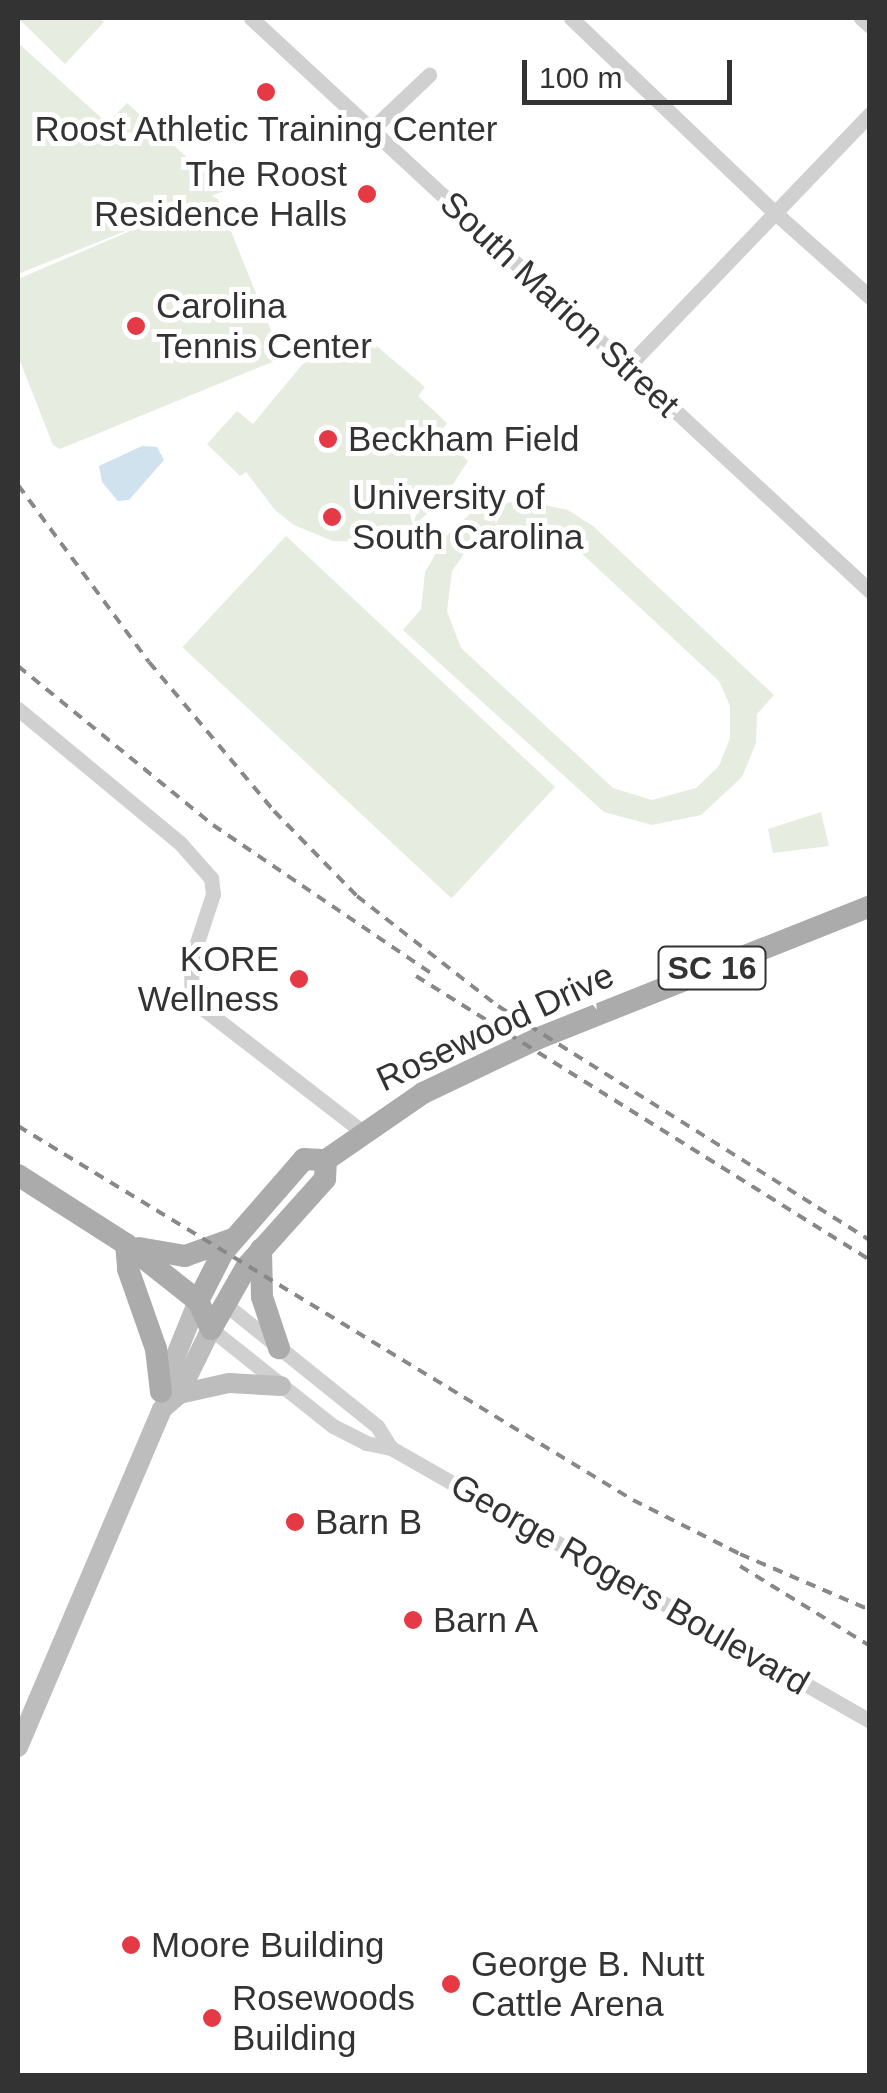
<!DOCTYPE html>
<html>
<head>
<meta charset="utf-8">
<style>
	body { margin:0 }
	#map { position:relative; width:887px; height:2093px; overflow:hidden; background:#fff; font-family:Helvetica,sans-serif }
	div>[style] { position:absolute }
	.green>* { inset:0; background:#e6ecdf; transform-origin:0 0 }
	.water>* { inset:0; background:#cfe2ee }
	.minor>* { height:15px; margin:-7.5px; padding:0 7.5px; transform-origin:7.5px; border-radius:7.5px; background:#d0d0d0 }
	.secondary>* { height:20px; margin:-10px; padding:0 10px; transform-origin:10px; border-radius:10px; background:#bdbdbd }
	.primary>* { height:22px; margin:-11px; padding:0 11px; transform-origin:11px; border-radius:11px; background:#ababab }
	.rail>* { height:4px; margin-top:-2px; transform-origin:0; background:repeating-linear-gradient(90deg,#888 0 10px,transparent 0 18px) }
	.dots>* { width:28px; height:28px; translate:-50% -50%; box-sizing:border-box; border:5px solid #fff; border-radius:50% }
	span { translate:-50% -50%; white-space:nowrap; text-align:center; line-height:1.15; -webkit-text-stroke:10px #fff; paint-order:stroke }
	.shield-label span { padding:2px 8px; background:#fff; border:2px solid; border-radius:8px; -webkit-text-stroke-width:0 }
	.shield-label { font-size:32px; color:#333; font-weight:700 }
	.poi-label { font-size:35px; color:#333 }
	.right { translate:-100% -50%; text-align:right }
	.left { translate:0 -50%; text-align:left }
	.street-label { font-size:35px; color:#333 }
	.frame { position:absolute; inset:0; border:20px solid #333; pointer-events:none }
	.scale { position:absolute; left:522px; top:60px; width:210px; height:45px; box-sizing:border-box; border:5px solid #333; border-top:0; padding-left:12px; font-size:30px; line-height:35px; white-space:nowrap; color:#333; -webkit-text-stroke:8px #fff; paint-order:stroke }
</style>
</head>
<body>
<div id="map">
	<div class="green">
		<div style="clip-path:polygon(18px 18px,99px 18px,104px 22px,65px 64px)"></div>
		<div style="clip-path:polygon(18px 43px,107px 123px,127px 103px,224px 191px,212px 196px,218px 199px,280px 353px,277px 360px,60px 449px,53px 445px,18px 356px,18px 279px,198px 202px,18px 274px)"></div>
		<div style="clip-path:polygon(372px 342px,425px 387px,418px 396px,447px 423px,439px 434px,468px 461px,442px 501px,406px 532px,376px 542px,333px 541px,294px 525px,275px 510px,246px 472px,240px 476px,207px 444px,237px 411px,253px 424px,301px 366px,326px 345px)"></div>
		<div style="clip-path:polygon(evenodd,519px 500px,568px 510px,593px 526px,774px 695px,757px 714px,756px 743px,742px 777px,701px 815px,652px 825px,604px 812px,403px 630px,421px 609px,425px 572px,446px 536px,473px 511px,519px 500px,508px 526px,540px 526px,564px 537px,719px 681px,730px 706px,730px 738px,719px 766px,696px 788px,652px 800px,613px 788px,461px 648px,447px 611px,452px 571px,469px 547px,508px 526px)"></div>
		<div style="left:286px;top:536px;width:368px;height:152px;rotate:43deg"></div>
		<div style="clip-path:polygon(821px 812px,829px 846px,773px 853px,768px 829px)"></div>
	</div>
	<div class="water">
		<div style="clip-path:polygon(142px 446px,157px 447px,164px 460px,129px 500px,118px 501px,102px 482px,99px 466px)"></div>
	</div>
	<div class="minor">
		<div style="left:251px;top:18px;width:843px;rotate:42.79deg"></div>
		<div style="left:571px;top:18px;width:279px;rotate:43.7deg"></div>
		<div style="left:773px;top:211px;width:130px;rotate:41.6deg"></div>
		<div style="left:861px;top:18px;width:12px;rotate:42deg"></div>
		<div style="left:372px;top:129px;width:79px;rotate:-43.5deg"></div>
		<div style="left:629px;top:365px;width:348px;rotate:-46.2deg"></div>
		<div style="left:18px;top:709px;width:210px;rotate:39.6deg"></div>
		<div style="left:180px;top:843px;width:47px;rotate:48.5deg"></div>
		<div style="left:211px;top:878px;width:16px;rotate:83deg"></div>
		<div style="left:213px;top:894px;width:71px;rotate:108.2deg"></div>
		<div style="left:191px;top:961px;width:39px;rotate:89deg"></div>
		<div style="left:192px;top:1000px;width:216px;rotate:37.7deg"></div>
		<div style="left:225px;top:1304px;width:195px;rotate:38.8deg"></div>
		<div style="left:377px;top:1426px;width:26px;rotate:58deg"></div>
		<div style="left:211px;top:1329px;width:156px;rotate:38.5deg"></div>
		<div style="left:333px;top:1426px;width:37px;rotate:27deg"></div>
		<div style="left:366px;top:1443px;width:25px;rotate:11deg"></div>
		<div style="left:391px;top:1448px;width:551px;rotate:29.68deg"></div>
	</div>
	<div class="secondary">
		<div style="left:161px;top:1392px;width:98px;rotate:-67.9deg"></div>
		<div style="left:179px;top:1394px;width:51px;rotate:-12.4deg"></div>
		<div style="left:229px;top:1383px;width:52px;rotate:3.3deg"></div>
		<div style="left:18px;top:1747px;width:367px;rotate:-66.9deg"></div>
		<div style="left:162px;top:1409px;width:23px;rotate:-41deg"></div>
		<div style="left:179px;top:1394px;width:72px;rotate:-63.8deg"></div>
	</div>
	<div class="primary">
		<div style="left:18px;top:1175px;width:128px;rotate:32.6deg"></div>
		<div style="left:126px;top:1244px;width:92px;rotate:38.4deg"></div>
		<div style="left:198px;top:1301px;width:31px;rotate:65deg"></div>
		<div style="left:126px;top:1244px;width:25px;rotate:85deg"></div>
		<div style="left:128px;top:1269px;width:85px;rotate:70.7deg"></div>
		<div style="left:156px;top:1349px;width:43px;rotate:83.4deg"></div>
		<div style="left:139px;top:1248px;width:47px;rotate:9.9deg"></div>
		<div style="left:185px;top:1256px;width:51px;rotate:-19.5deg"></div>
		<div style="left:261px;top:1249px;width:48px;rotate:88.8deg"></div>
		<div style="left:262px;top:1297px;width:54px;rotate:71.6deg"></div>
		<div style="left:198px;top:1301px;width:55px;rotate:-63deg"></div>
		<div style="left:223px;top:1252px;width:123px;rotate:-48.9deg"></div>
		<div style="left:304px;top:1159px;width:22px;rotate:3deg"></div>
		<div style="left:326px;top:1160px;width:118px;rotate:-34.6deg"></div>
		<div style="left:423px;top:1093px;width:128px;rotate:-25.4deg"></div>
		<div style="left:539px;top:1038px;width:356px;rotate:-21.7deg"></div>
		<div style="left:211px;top:1329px;width:73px;rotate:-60.3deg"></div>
		<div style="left:247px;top:1266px;width:117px;rotate:-48.1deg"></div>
		<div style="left:325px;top:1179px;width:19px;rotate:-87deg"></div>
	</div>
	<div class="rail">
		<div style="left:18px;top:485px;width:220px;rotate:53.5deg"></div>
		<div style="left:149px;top:662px;width:194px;rotate:50deg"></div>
		<div style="left:274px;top:811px;width:119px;rotate:45.7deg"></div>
		<div style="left:357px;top:896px;width:179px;rotate:38deg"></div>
		<div style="left:498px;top:1006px;width:439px;rotate:32.2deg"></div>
		<div style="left:18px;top:666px;width:252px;rotate:39.2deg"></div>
		<div style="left:213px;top:825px;width:268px;rotate:34.2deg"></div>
		<div style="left:416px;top:976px;width:536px;rotate:32.03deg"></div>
		<div style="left:18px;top:1126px;width:720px;rotate:31.31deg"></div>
		<div style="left:633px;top:1500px;width:120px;rotate:26.8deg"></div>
		<div style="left:740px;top:1554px;width:142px;rotate:23.3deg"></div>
		<div style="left:740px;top:1566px;width:153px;rotate:31.6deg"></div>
	</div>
	<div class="dots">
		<div style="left:266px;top:92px;background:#e63946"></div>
		<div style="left:367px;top:194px;background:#e63946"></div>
		<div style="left:136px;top:326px;background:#e63946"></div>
		<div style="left:328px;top:439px;background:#e63946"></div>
		<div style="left:332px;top:517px;background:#e63946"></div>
		<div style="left:299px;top:979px;background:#e63946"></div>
		<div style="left:295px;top:1522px;background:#e63946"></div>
		<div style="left:413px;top:1620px;background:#e63946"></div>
		<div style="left:131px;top:1945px;background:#e63946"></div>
		<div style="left:451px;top:1984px;background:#e63946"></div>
		<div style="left:212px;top:2018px;background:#e63946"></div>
	</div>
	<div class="shield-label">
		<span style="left:712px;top:968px">SC 16</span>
	</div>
	<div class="poi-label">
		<span style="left:266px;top:129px">Roost Athletic Training Center</span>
		<span class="right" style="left:347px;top:194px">The Roost<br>Residence Halls</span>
		<span class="left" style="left:156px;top:326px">Carolina<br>Tennis Center</span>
		<span class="left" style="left:348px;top:439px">Beckham Field</span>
		<span class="left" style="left:352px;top:517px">University of<br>South Carolina</span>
		<span class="right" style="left:279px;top:979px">KORE<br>Wellness</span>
		<span class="left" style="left:315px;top:1522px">Barn B</span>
		<span class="left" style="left:433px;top:1620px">Barn A</span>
		<span class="left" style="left:151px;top:1945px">Moore Building</span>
		<span class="left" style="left:471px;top:1984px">George B. Nutt<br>Cattle Arena</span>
		<span class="left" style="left:232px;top:2018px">Rosewoods<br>Building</span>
	</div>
	<div class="street-label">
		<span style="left:560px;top:304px;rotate:43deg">South Marion Street</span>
		<span style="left:495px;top:1027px;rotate:-25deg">Rosewood Drive</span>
		<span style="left:630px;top:1584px;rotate:30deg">George Rogers Boulevard</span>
	</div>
	<div class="frame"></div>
	<div class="scale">100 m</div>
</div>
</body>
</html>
